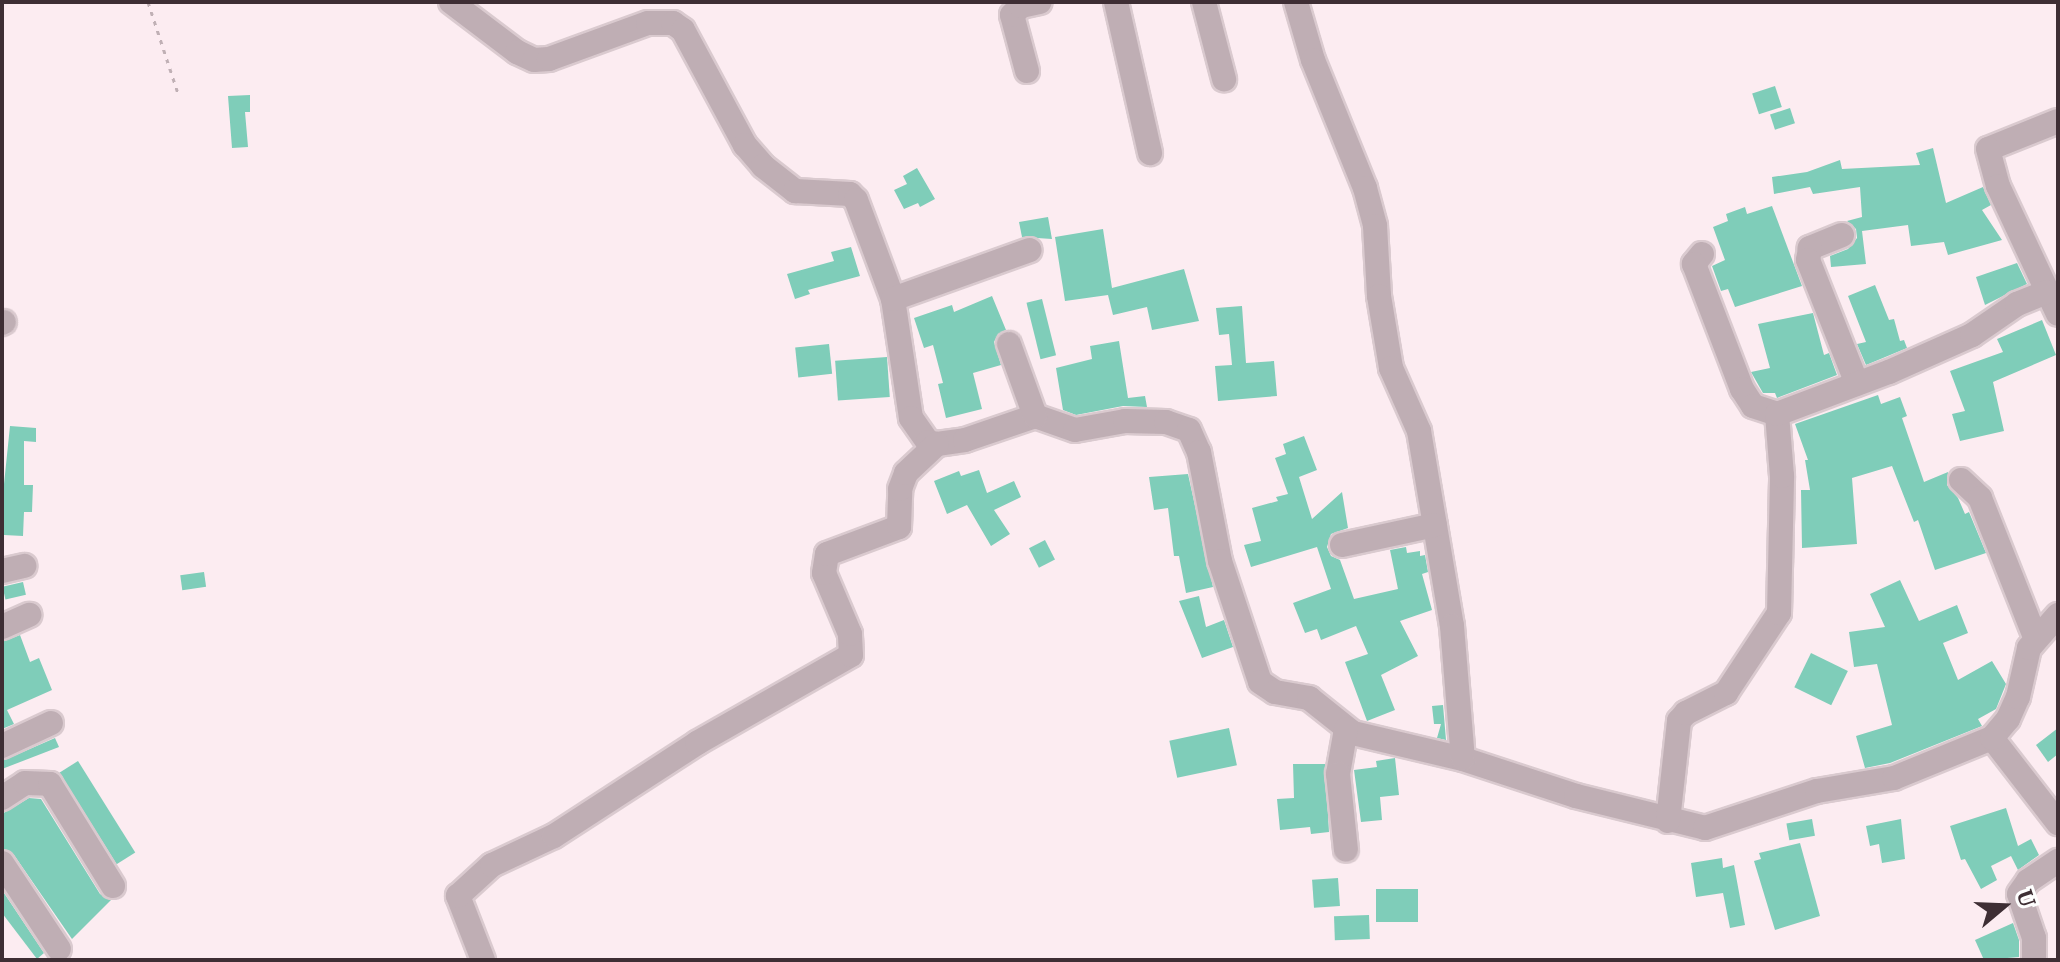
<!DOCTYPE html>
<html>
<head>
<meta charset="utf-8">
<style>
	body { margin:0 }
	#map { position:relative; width:2060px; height:962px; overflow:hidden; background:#fcecf1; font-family:"IBM Plex Serif",serif }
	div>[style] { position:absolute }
	.building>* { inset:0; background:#7fcdb9; transform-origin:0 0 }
	.path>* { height:3px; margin-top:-1.5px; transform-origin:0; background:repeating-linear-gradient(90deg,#c0b0b5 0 4px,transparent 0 10px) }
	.roads { filter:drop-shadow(2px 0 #dacacf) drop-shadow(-2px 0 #dacacf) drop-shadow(0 2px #dacacf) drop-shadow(0 -2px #dacacf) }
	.minor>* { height:24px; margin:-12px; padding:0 12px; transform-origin:12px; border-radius:12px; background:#bfaeb4 }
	span { translate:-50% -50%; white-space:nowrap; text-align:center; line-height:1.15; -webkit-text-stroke:6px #fefefe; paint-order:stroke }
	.frame { position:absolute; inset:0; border:4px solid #3e2e34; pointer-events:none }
	.north { position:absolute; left:1964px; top:866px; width:80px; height:80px; -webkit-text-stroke:6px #fefefe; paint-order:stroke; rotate:71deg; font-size:22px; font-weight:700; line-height:32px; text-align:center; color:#3e2e34 }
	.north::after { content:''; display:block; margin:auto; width:28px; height:36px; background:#3e2e34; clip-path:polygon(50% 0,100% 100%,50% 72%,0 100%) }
</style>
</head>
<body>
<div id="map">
	<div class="building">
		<div style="left:1775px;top:86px;width:22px;height:24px;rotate:72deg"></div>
		<div style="clip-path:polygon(250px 95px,250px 112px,245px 112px,248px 147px,232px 148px,228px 96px)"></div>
		<div style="left:1790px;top:108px;width:16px;height:21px;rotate:72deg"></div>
		<div style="clip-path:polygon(1933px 148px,1946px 203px,1983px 187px,1991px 205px,1982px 210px,2002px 240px,1948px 255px,1944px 242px,1911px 246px,1908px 225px,1862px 231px,1866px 264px,1831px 267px,1830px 256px,1848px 249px,1857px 238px,1856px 229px,1847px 221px,1862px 217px,1860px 187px,1813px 194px,1810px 187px,1774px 194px,1772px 177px,1807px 172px,1840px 160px,1842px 169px,1920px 165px,1916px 153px)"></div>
		<div style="clip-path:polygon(917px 168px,935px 199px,920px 207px,918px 203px,904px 209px,894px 190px,907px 184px,903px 176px)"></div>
		<div style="clip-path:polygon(1772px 206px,1802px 286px,1735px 307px,1728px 289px,1721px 291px,1712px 266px,1725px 260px,1713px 227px,1728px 221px,1726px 214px,1745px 207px,1747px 214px)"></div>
		<div style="clip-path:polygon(1048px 217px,1052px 239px,1022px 237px,1019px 222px)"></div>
		<div style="clip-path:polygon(1103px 229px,1112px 288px,1184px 269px,1199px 321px,1152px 330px,1147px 307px,1113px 315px,1108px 295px,1065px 301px,1055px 237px)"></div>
		<div style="clip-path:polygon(851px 247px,860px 276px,808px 290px,810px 294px,795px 299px,787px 274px,834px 261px,831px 252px)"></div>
		<div style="clip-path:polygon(2017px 263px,2027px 284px,1985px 305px,1976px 277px)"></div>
		<div style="clip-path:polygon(1875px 285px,1889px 320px,1894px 319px,1900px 341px,1904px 340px,1907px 348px,1866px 365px,1857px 344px,1866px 342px,1848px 296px)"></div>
		<div style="clip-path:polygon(992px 296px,1006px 330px,998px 334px,994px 342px,1001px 365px,973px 373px,982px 409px,946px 418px,938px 384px,943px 383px,933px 345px,924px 348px,914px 318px,952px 305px,954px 312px)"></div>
		<div style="left:1042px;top:299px;width:58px;height:16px;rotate:76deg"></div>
		<div style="clip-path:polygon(1242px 306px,1246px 363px,1274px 361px,1277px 396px,1218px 401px,1215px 366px,1232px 365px,1229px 334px,1219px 335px,1216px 308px)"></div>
		<div style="clip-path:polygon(1813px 313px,1824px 355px,1829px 353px,1837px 375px,1777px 398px,1775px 393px,1763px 393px,1751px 372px,1770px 368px,1758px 324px)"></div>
		<div style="clip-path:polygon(2042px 320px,2056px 355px,1993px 382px,2004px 431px,1960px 441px,1952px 414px,1965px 411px,1950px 371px,2003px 352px,1997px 339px)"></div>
		<div style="clip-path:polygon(1119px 341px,1128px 398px,1145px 396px,1147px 407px,1123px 406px,1076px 415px,1063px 410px,1056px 368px,1092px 359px,1090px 346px)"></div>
		<div style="left:829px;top:344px;width:30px;height:34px;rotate:84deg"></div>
		<div style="left:887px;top:357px;width:40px;height:52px;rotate:86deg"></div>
		<div style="clip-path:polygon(1878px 395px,1881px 404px,1900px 397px,1907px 416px,1902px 418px,1924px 482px,1948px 472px,1947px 485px,1958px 498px,1965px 514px,1969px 512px,1986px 553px,1935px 570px,1918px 520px,1914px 522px,1892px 466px,1852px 478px,1857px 544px,1802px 548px,1801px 490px,1810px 490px,1805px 460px,1808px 460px,1795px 424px)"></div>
		<div style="clip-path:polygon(10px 426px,36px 428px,36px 442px,24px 441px,24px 485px,33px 485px,32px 512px,24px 512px,23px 536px,4px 535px,4px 484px)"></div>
		<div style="clip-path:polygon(1304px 436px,1317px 470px,1299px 477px,1312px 519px,1342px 492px,1348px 528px,1331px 534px,1327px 547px,1331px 556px,1340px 560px,1354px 599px,1398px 589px,1390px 550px,1406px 547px,1407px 553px,1420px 551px,1420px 556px,1425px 555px,1428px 572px,1422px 574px,1432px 610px,1400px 621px,1418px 656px,1381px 675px,1395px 710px,1367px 721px,1345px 662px,1368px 654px,1356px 626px,1321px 640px,1317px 629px,1305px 633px,1293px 603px,1331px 589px,1317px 547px,1251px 567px,1244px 545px,1261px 541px,1252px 508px,1278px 501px,1276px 497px,1288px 494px,1275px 458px,1286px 454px,1283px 444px)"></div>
		<div style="clip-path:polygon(979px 470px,987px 493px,1014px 481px,1021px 497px,994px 510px,1010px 534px,991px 546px,967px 505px,947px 514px,934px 481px,959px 471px,961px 476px)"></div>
		<div style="clip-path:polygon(1188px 474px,1213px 587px,1186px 593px,1179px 556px,1174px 556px,1168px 508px,1154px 510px,1149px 477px)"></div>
		<div style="left:1045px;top:540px;width:22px;height:18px;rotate:63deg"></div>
		<div style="left:204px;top:572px;width:15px;height:24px;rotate:82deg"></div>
		<div style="clip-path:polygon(1900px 580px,1919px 621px,1957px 605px,1968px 633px,1943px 643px,1958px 680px,1992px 661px,2006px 684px,1996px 709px,1978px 719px,1982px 726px,1890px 763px,1865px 768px,1856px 736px,1892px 725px,1877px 664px,1854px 667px,1849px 632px,1885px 627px,1870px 594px)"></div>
		<div style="left:23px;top:582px;width:13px;height:21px;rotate:77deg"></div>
		<div style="clip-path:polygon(1199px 596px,1206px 627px,1224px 620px,1233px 647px,1202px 658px,1179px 601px)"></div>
		<div style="clip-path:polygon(20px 635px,30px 662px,39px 658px,52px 690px,7px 710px,14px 724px,2px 729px,2px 642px)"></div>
		<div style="left:1811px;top:653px;width:41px;height:38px;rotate:26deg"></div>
		<div style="clip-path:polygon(1443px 705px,1446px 740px,1437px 738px,1441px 724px,1434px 724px,1432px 706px)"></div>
		<div style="left:1229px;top:728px;width:38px;height:61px;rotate:78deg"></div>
		<div style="clip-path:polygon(2058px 728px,2058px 754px,2048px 762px,2036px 745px)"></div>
		<div style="clip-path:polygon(55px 738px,59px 747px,2px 769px,2px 761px)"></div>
		<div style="clip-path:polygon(1395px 758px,1399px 795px,1380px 797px,1382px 820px,1361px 822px,1354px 770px,1377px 767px,1376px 761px)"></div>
		<div style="left:78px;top:761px;width:108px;height:22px;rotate:58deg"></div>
		<div style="clip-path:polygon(1293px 764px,1325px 764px,1329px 832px,1311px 834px,1310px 827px,1280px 830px,1277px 799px,1294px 798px)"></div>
		<div style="clip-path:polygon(29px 798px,41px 799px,100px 894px,111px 900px,72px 939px,14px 855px,2px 848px,2px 814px)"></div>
		<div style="clip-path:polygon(2006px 808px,2018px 846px,2031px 839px,2039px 855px,2018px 870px,2011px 856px,1991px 866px,1997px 880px,1981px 889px,1965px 859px,1961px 860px,1950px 826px)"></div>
		<div style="left:1812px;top:819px;width:17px;height:26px;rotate:80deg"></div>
		<div style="clip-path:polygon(1901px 819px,1905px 859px,1882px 863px,1879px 844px,1870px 846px,1866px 826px)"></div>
		<div style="clip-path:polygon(1800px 843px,1820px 916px,1775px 930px,1754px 861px,1761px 859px,1759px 853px)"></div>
		<div style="clip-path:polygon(1722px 858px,1723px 868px,1734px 865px,1745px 925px,1730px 928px,1723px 893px,1696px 897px,1691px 863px)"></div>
		<div style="left:1338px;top:878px;width:28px;height:26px;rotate:86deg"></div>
		<div style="left:1418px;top:889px;width:33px;height:42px;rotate:90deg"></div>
		<div style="clip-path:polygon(2px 890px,44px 953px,37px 959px,2px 913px)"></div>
		<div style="left:1369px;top:915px;width:24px;height:35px;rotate:88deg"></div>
		<div style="clip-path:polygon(2013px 923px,2019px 940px,2019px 957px,1984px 960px,1975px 940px)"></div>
	</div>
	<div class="path">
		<div style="left:148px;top:2px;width:96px;rotate:71.8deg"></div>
	</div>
	<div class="roads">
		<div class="minor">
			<div style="left:451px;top:2px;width:83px;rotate:37.1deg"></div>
			<div style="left:517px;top:52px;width:19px;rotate:25deg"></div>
			<div style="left:534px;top:60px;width:15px;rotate:-4deg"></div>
			<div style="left:549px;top:59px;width:105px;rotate:-20deg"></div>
			<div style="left:648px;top:23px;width:25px"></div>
			<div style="left:673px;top:23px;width:12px;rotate:35deg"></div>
			<div style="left:683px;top:30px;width:131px;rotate:61.7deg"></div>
			<div style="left:745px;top:145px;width:28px;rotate:49deg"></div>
			<div style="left:763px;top:166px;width:41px;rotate:38deg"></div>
			<div style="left:795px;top:191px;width:55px;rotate:3.1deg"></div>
			<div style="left:850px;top:194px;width:8px;rotate:45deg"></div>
			<div style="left:856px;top:200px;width:106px;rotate:69.5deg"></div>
			<div style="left:893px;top:299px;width:120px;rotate:81.4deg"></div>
			<div style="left:911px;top:418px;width:29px;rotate:55deg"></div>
			<div style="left:928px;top:442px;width:9px;rotate:13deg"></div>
			<div style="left:937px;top:444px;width:28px;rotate:-8deg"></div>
			<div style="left:965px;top:440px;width:74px;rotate:-18.9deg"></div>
			<div style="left:1035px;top:416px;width:42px;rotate:19.3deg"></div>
			<div style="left:1075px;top:430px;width:51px;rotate:-10.2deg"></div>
			<div style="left:1125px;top:421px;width:41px;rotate:1.4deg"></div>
			<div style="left:1166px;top:422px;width:24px;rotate:19deg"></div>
			<div style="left:1189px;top:430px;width:24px;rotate:66deg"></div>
			<div style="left:1199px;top:452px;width:111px;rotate:79.1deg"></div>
			<div style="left:1220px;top:561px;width:127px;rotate:71.7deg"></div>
			<div style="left:1260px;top:682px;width:18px;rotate:34deg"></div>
			<div style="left:1275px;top:692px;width:35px;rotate:10deg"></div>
			<div style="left:1309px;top:698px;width:56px;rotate:38.5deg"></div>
			<div style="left:1353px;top:733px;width:113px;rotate:13.3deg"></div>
			<div style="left:1463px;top:759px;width:119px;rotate:18.1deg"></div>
			<div style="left:1576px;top:796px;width:133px;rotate:13.9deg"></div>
			<div style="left:1705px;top:828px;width:118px;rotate:-18.3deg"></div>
			<div style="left:1817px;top:791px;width:78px;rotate:-9.6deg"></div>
			<div style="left:1894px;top:778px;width:106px;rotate:-22.2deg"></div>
			<div style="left:1992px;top:738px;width:108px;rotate:52.2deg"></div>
			<div style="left:1116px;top:2px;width:155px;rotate:77.3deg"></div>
			<div style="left:1204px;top:2px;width:80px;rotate:75.4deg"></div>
			<div style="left:1296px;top:2px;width:60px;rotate:73.7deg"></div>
			<div style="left:1313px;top:60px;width:138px;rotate:67.9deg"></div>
			<div style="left:1365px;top:188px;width:39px;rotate:75deg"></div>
			<div style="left:1375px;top:226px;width:70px;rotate:86.7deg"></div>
			<div style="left:1379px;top:296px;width:73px;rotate:80.5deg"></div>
			<div style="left:1391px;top:368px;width:69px;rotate:66deg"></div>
			<div style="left:1419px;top:431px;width:198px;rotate:80.4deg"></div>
			<div style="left:1452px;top:626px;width:133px;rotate:85.3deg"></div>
			<div style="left:1027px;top:71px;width:58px;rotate:-105deg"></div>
			<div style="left:1012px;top:15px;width:13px;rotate:-45deg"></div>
			<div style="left:1021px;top:6px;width:19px;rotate:-12deg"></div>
			<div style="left:2058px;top:121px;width:75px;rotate:158.2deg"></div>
			<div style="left:1988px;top:149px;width:38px;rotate:75deg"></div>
			<div style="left:1998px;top:186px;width:141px;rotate:64.9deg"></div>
			<div style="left:1842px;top:235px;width:35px;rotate:158deg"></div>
			<div style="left:1810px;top:248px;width:12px;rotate:99deg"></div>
			<div style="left:1808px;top:260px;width:133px;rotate:68.4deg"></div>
			<div style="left:1702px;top:254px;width:13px;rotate:129deg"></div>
			<div style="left:1694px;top:264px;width:134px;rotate:69deg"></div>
			<div style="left:1742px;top:389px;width:20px;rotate:57deg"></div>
			<div style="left:1753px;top:406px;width:25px;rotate:18deg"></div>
			<div style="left:893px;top:299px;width:145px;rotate:-19.7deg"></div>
			<div style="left:2px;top:323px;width:2px;rotate:-27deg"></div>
			<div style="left:1009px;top:344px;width:77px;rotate:70.1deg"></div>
			<div style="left:1961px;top:480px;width:26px;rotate:43deg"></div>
			<div style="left:1980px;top:498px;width:149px;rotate:68.4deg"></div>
			<div style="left:1342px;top:545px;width:95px;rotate:-12.1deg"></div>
			<div style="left:2px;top:571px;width:23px;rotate:-13deg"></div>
			<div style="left:2px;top:627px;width:30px;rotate:-24deg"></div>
			<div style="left:1346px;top:729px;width:46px;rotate:100.1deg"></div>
			<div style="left:1338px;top:774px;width:76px;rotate:84deg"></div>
			<div style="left:1992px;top:738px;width:25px;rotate:-50deg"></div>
			<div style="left:2008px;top:719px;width:24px;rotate:-66deg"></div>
			<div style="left:2018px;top:697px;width:50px;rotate:-77.3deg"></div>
			<div style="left:2029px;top:648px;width:44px;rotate:-48.7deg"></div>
			<div style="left:2px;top:746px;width:54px;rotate:-25.1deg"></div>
			<div style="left:2px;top:798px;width:27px;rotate:-33deg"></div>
			<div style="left:25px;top:783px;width:25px;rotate:2deg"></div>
			<div style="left:50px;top:784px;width:120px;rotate:58.3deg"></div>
			<div style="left:1668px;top:821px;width:101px;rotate:-83.7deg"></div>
			<div style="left:1679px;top:721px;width:11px;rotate:-49deg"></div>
			<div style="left:1686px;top:713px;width:45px;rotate:-26.6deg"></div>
			<div style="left:1726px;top:693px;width:96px;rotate:-56.5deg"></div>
			<div style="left:1779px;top:613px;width:137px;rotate:-88.7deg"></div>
			<div style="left:1782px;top:476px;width:62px;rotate:-94.6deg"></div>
			<div style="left:1777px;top:414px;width:120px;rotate:-20.6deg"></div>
			<div style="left:1889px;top:372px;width:91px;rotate:-24deg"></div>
			<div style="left:1972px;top:335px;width:55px;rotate:-34.6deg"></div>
			<div style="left:2017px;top:304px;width:31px;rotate:-22deg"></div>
			<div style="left:2px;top:863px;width:103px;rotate:56.5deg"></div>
			<div style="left:483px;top:960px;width:69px;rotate:-111.3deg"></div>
			<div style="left:458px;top:896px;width:46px;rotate:-42.4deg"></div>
			<div style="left:492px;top:865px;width:68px;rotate:-25.1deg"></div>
			<div style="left:554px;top:836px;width:171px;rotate:-33deg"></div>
			<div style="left:697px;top:743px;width:177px;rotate:-29.7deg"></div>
			<div style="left:851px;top:655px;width:21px;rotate:-93deg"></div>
			<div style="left:850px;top:634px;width:66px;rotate:-113.1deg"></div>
			<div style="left:824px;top:573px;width:19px;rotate:-81deg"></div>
			<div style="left:827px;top:554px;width:77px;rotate:-20.6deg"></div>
			<div style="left:899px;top:527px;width:38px;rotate:-88deg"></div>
			<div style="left:900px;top:489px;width:17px;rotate:-69deg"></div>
			<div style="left:906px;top:473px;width:42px;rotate:-43.1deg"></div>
			<div style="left:2034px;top:960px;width:22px;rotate:-90deg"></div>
			<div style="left:2034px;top:938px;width:46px;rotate:-108.8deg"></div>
			<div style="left:2019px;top:894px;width:16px;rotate:-55deg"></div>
			<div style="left:2028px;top:881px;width:36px;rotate:-34deg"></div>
		</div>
	</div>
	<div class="frame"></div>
	<div class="north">U</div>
</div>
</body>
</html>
